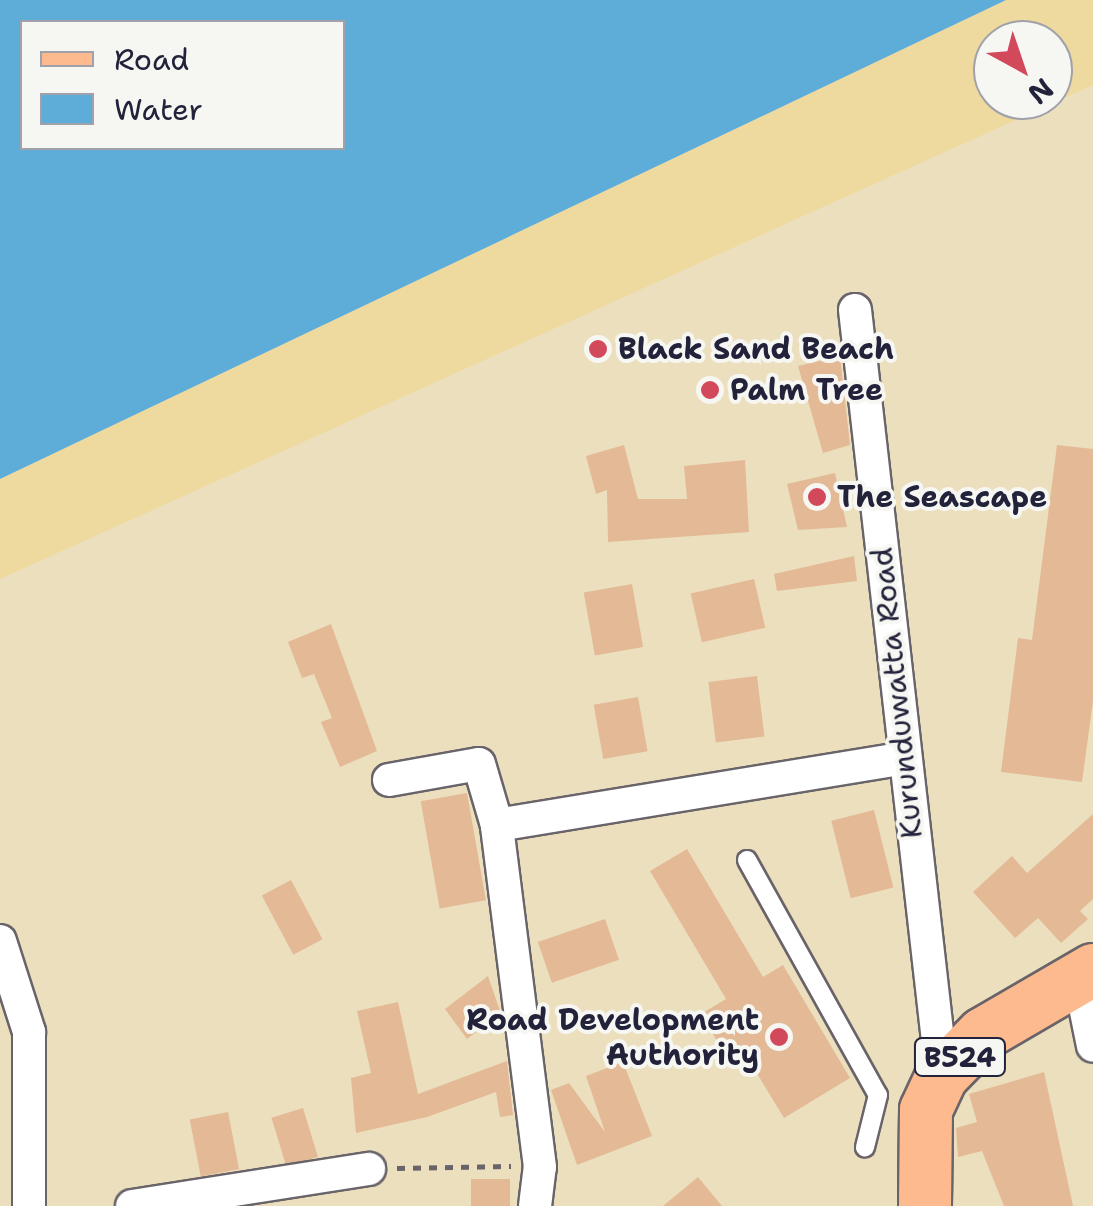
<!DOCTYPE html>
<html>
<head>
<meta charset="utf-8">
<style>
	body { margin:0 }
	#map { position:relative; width:1093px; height:1206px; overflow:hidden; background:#ecdfbe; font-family:"Shantell Sans",sans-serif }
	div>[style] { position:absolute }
	.sand>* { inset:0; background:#eeda9e }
	.water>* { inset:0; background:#5eacd8 }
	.building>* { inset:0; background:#e3b996; transform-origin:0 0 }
	.path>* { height:5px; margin-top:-2.5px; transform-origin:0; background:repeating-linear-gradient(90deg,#696469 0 8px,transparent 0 16px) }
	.roads { filter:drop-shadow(2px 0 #696469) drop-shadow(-2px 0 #696469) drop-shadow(0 2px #696469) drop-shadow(0 -2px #696469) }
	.lane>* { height:18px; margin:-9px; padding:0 9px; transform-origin:9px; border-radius:9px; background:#fff }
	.street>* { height:32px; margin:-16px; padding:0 16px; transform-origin:16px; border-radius:16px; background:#fff }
	.primary>* { height:52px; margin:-26px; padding:0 26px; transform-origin:26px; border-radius:26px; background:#fcba8e }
	.dots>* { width:28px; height:28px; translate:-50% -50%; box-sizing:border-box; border:5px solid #f6f6f2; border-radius:50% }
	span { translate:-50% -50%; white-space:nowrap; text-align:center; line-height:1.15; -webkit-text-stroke:8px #f6f6f2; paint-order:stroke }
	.shield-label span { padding:2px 8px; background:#f6f6f2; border:2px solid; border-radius:8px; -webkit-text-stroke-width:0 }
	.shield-label { font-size:28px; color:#22223b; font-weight:700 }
	.poi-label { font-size:30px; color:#22223b; font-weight:700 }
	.left { translate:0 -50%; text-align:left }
	.right { translate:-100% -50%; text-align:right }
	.street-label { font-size:30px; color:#22223b }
	.legend { position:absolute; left:20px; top:20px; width:325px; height:130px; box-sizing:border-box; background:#f6f6f2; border:2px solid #a1a1a9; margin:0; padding:12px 18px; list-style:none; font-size:30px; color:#22223b }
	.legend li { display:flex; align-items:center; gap:20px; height:50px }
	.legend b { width:50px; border:2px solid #a1a1a9 }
	.north { position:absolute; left:973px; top:20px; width:100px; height:100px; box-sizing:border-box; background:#f6f6f2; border:2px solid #a1a1a9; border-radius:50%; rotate:140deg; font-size:28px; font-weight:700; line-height:40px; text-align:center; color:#22223b }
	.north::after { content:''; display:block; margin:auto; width:35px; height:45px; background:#d1495b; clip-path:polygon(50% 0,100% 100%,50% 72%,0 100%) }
</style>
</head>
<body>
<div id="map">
	<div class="sand">
		<div style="clip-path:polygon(evenodd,1006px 0,1093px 0,1093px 85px,0 579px,0 479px,1006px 0,993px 40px,1053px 40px,1053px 100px,993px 100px,993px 40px)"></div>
	</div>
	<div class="water">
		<div style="clip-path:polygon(evenodd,0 0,1006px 0,0 479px,0 0,22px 22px,342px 22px,342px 148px,22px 148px,22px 22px)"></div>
	</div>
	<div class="building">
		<div style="clip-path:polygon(840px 356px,850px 445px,823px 453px,798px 366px)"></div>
		<div style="clip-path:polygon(624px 445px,638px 499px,687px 499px,684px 466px,745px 460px,749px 532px,608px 542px,607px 490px,596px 494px,586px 456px)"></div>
		<div style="clip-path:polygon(1057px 445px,1093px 449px,1093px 701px,1082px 782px,1001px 772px,1018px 638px,1032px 640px)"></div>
		<div style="clip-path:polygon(835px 473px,847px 527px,798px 530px,787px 484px)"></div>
		<div style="clip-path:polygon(854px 556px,857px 581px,777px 591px,774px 574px)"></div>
		<div style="left:754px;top:579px;width:50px;height:65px;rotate:77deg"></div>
		<div style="left:632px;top:584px;width:64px;height:49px;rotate:80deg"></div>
		<div style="clip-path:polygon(331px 624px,377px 751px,340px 767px,321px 722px,332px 718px,314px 674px,302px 678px,288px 642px)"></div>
		<div style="left:757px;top:676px;width:61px;height:49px;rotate:83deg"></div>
		<div style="left:638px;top:697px;width:55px;height:45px;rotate:80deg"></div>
		<div style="left:467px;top:793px;width:109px;height:47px;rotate:80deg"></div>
		<div style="left:874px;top:810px;width:80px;height:44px;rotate:76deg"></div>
		<div style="clip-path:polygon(1093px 814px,1093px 899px,1080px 911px,1088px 919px,1061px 943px,1038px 918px,1015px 938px,973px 892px,1012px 856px,1027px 873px)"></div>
		<div style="clip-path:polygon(687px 849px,763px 977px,783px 965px,850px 1078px,784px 1118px,747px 1057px,732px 1066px,701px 1014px,726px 999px,650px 871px)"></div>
		<div style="left:291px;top:880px;width:67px;height:33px;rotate:62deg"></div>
		<div style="left:605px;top:919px;width:43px;height:71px;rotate:71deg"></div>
		<div style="clip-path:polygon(488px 976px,501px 1014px,467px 1039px,445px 1009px)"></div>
		<div style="clip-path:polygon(398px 1002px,418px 1094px,507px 1061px,513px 1115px,500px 1117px,496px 1092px,427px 1117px,356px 1133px,351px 1078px,371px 1073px,357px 1011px)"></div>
		<div style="clip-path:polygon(623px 1062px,652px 1136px,577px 1165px,551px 1090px,569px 1083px,605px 1132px,586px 1076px)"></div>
		<div style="clip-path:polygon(1044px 1072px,1073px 1206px,1004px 1206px,982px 1151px,958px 1157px,956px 1128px,977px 1122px,969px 1094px)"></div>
		<div style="left:303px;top:1108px;width:51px;height:33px;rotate:73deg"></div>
		<div style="left:228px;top:1112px;width:58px;height:39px;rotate:79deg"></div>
		<div style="clip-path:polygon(698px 1177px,722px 1206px,663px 1206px)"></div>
		<div style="left:510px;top:1179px;width:27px;height:39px;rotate:90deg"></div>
	</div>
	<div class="path">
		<div style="left:397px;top:1168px;width:114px;rotate:-1deg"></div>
	</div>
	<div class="roads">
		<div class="lane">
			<div style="left:747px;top:860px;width:269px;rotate:60.9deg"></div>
			<div style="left:878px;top:1095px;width:54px;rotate:104deg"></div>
		</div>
		<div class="street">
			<div style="left:855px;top:310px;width:771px;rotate:83.52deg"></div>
			<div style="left:389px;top:780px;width:91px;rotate:-10.1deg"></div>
			<div style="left:479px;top:764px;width:64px;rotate:73.6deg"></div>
			<div style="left:0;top:941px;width:96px;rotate:72.3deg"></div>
			<div style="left:29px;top:1032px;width:174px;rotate:90deg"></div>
			<div style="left:1079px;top:977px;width:70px;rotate:78.5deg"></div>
			<div style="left:132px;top:1206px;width:240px;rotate:-8.9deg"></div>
			<div style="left:535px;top:1206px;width:39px;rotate:-83deg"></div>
			<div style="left:540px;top:1167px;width:345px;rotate:-97.2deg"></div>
			<div style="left:497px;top:825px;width:412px;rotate:-9.3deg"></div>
		</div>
		<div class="primary">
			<div style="left:925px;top:1206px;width:96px;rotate:-89.4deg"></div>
			<div style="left:926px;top:1110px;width:38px;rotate:-65deg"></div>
			<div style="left:942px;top:1076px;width:59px;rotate:-45.7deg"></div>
			<div style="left:983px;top:1034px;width:127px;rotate:-30.2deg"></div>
		</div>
	</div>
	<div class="dots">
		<div style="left:598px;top:349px;background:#d1495b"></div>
		<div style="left:710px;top:390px;background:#d1495b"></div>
		<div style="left:817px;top:497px;background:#d1495b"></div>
		<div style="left:779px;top:1037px;background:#d1495b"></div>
	</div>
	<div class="shield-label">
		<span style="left:960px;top:1057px">B524</span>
	</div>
	<div class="poi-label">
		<span class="left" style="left:618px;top:349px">Black Sand Beach</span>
		<span class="left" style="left:730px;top:390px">Palm Tree</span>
		<span class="left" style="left:837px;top:497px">The Seascape</span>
		<span class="right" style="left:759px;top:1037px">Road Development<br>Authority</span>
	</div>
	<div class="street-label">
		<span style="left:897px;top:693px;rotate:-96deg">Kurunduwatta Road</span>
	</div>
	<ul class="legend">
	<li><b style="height:12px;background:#fcba8e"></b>Road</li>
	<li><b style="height:28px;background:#5eacd8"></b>Water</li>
	</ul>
	<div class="north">N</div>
</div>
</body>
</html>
